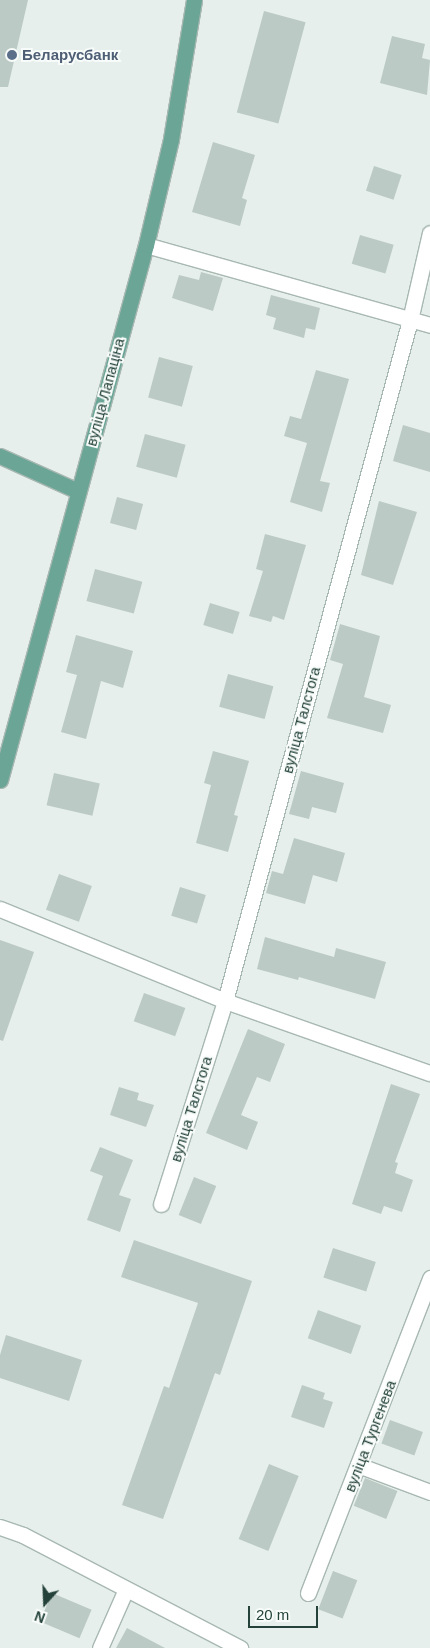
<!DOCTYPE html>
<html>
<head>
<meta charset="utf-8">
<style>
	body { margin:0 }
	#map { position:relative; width:430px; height:1648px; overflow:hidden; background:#e6efeb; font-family:Helvetica,sans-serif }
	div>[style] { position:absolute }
	.building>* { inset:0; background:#bbcac4; transform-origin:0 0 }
	.roads { filter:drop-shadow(1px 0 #a8b8b2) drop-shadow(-1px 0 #a8b8b2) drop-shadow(0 1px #a8b8b2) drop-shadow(0 -1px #a8b8b2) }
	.minor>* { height:15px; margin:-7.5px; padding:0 7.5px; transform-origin:7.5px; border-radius:7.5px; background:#fff }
	.major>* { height:15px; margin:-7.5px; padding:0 7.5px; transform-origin:7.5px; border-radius:7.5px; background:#6aa596 }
	.dots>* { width:14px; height:14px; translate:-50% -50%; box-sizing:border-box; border:2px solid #f7fbf9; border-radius:50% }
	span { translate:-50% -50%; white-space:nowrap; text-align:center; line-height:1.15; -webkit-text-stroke:4px #f7fbf9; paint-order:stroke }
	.service-label { font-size:15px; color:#4e5e75; font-weight:700 }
	.left { translate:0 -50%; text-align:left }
	.street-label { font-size:15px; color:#24423a }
	.north { position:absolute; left:20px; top:1578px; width:50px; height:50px; -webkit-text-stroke:4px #f7fbf9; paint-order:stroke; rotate:200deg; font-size:14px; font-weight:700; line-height:20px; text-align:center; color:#24423a }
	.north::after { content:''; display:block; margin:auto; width:18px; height:22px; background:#24423a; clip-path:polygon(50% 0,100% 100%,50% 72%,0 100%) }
	.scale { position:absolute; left:248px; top:1606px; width:70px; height:22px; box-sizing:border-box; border:2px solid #24423a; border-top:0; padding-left:6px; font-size:15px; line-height:18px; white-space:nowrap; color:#24423a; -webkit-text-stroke:4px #f7fbf9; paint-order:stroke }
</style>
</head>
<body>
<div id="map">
	<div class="building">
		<div style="clip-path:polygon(0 0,28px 0,8px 87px,0 87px)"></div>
		<div style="left:264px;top:11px;width:43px;height:105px;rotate:15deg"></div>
		<div style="clip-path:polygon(392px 36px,425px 44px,422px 58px,430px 60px,427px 95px,380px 83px)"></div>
		<div style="clip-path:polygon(213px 142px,255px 155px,242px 198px,247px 200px,240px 226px,192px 212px)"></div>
		<div style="left:374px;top:166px;width:29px;height:26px;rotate:18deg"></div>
		<div style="left:360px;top:235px;width:35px;height:30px;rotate:16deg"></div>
		<div style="clip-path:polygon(201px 272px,223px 278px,213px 311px,172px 298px,179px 275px,199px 280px)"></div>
		<div style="clip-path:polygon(271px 295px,320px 308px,315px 330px,306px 328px,304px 338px,273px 329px,276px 318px,266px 315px)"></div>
		<div style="left:159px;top:357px;width:35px;height:42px;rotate:15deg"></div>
		<div style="clip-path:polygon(316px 370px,349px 379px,320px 481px,330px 483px,322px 512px,290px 502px,307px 443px,284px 436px,290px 416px,301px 419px)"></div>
		<div style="clip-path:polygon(403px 425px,430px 433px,430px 472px,393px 461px)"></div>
		<div style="left:145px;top:434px;width:42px;height:34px;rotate:15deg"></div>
		<div style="left:117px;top:497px;width:27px;height:27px;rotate:15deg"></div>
		<div style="clip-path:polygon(379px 501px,417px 512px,393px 585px,361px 575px)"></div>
		<div style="clip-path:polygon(265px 534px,306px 545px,284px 620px,273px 616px,271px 622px,249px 616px,263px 571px,256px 569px)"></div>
		<div style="left:95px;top:569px;width:49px;height:33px;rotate:15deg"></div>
		<div style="left:210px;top:603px;width:31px;height:23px;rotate:17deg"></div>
		<div style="clip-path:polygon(340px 624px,380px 636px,364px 697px,391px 705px,383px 733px,327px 718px,343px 664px,330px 660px)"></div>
		<div style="clip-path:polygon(76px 635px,133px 651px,123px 688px,101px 681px,86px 739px,61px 732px,77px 675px,66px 672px)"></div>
		<div style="left:228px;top:674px;width:47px;height:34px;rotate:15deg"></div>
		<div style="clip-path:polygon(213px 751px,249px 761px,234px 815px,238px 816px,228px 852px,196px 843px,211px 785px,204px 783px)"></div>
		<div style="clip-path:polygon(301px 771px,344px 783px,336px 813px,312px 807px,309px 819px,289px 814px)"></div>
		<div style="left:54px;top:773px;width:47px;height:33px;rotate:13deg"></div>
		<div style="clip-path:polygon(294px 838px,345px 853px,337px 882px,313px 875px,305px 904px,266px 893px,272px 871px,283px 874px)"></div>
		<div style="left:59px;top:874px;width:35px;height:38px;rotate:20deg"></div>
		<div style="left:180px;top:887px;width:27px;height:30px;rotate:17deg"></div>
		<div style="clip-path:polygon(265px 937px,334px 957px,336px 948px,386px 962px,375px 999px,299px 977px,298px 980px,257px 969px)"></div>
		<div style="clip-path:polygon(0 940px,34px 952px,3px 1041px,0 1040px)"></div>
		<div style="left:144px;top:993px;width:44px;height:30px;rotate:20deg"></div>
		<div style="clip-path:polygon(248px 1029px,285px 1044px,270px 1082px,257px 1077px,241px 1115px,258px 1122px,247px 1150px,206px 1133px)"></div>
		<div style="clip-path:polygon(391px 1084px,420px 1094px,395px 1162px,398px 1163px,395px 1173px,413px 1180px,402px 1212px,384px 1206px,381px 1214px,352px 1204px)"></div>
		<div style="clip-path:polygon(119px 1087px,139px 1093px,137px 1100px,154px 1105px,146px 1127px,110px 1115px)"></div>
		<div style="clip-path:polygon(100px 1147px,133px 1160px,119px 1195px,131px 1199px,120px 1232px,87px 1220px,103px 1176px,90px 1171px)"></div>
		<div style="left:194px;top:1177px;width:24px;height:41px;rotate:22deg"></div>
		<div style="clip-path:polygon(134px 1240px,252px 1281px,220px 1375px,215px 1373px,163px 1519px,122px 1505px,164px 1386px,169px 1388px,198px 1303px,121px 1277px)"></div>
		<div style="left:333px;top:1248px;width:45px;height:31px;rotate:18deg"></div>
		<div style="left:318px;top:1310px;width:46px;height:30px;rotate:20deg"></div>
		<div style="clip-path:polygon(6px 1335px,82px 1360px,69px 1401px,0 1378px,0 1355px)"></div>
		<div style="clip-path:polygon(302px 1385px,325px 1393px,323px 1399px,333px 1402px,324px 1428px,291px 1417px)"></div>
		<div style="left:390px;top:1420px;width:35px;height:25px;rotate:20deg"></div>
		<div style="left:269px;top:1464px;width:32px;height:81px;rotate:22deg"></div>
		<div style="left:365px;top:1478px;width:35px;height:30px;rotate:22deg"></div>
		<div style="left:333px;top:1571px;width:26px;height:41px;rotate:21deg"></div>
		<div style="left:52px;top:1593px;width:43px;height:31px;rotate:23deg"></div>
		<div style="clip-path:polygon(127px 1628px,165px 1648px,116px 1648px)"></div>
	</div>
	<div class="roads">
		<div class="minor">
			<div style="left:146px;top:245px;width:295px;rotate:15.7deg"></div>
			<div style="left:0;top:909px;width:243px;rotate:22.2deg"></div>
			<div style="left:225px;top:1001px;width:217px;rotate:19.4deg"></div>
			<div style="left:161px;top:1204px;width:213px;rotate:-72.5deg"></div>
			<div style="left:225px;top:1001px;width:706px;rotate:-74.8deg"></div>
			<div style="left:410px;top:320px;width:89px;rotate:-77.1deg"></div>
			<div style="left:358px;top:1465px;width:77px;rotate:20.6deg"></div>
			<div style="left:0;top:1527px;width:24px;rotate:19deg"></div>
			<div style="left:23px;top:1535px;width:245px;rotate:27.5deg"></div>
			<div style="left:308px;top:1593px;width:338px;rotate:-68.8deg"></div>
			<div style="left:100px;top:1648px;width:64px;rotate:-66.2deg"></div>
		</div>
		<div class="major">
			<div style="left:0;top:456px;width:85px;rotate:24.2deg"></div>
			<div style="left:0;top:780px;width:555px;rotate:-74.74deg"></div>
			<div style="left:146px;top:245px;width:109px;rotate:-76.7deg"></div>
			<div style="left:171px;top:139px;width:141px;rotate:-80.6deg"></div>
		</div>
	</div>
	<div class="dots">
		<div style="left:12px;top:55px;background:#5c6f8a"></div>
	</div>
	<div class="service-label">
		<span class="left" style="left:22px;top:55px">Беларусбанк</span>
	</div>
	<div class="street-label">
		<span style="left:105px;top:392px;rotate:-75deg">вуліца Лапаціна</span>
		<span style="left:301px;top:720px;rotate:-75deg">вуліца Талстога</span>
		<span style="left:191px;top:1109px;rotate:-73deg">вуліца Талстога</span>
		<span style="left:370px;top:1436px;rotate:-69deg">вуліца Тургенева</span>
	</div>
	<div class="north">N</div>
	<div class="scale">20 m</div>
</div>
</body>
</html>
